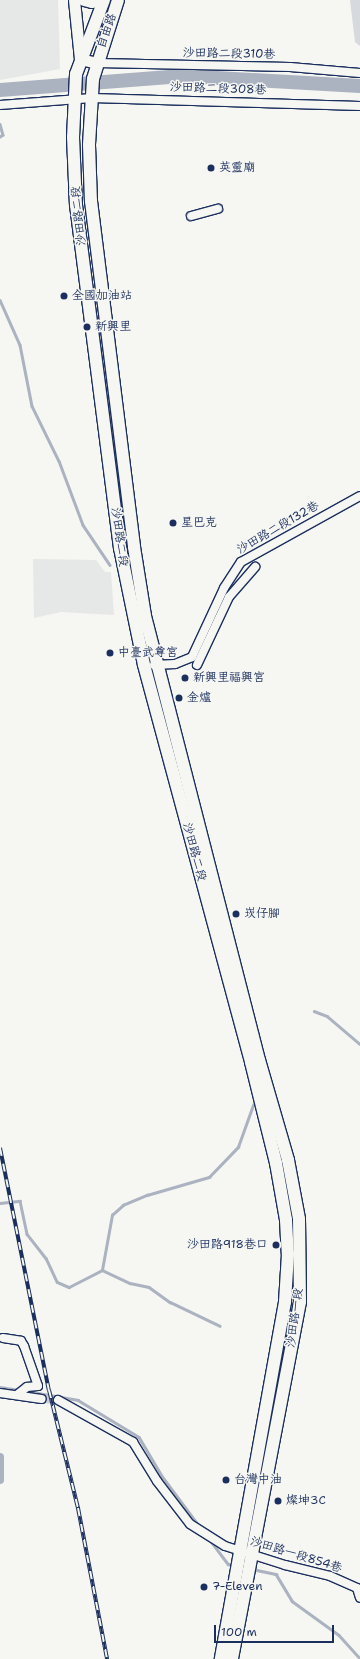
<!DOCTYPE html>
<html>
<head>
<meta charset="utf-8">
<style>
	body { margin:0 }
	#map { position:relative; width:360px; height:1659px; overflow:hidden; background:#f6f6f2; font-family:"Shantell Sans","LXGW WenKai TC",sans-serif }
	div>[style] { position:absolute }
	.built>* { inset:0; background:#e6e7e7 }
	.green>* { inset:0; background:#d6d9dd }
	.stream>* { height:2.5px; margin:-1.25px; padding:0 1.25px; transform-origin:1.25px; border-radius:1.25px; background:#abb2c0 }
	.canal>* { height:8px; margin:-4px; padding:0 4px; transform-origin:4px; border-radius:4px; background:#abb2c0 }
	.river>* { height:14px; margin:-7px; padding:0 7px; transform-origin:7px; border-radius:7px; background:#abb2c0 }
	.street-tunnel>* { height:8px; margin-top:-4px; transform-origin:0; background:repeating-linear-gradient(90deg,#caced4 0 8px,transparent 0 12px) }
	.roads { filter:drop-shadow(1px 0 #1b2f5e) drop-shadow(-1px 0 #1b2f5e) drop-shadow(0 1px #1b2f5e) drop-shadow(0 -1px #1b2f5e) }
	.street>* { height:8px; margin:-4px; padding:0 4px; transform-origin:4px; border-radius:4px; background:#f6f6f2 }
	.secondary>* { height:11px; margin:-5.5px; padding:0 5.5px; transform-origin:5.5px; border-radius:5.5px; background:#f6f6f2 }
	.primary>* { height:12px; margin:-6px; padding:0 6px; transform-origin:6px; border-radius:6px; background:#f6f6f2 }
	.rail>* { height:4px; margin-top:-2px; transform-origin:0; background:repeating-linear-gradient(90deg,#f6f6f2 0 8px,#1b2f5e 0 16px); box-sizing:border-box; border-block:1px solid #1b2f5e }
	.dots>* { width:11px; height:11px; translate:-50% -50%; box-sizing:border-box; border:2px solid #f6f6f2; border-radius:50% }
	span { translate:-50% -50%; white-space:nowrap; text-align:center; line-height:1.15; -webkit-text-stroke:3px #f6f6f2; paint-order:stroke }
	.street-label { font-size:12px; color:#1b2f5e }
	.poi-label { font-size:12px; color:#1b2f5e }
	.left { translate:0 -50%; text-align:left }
	.right { translate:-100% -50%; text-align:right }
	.scale { position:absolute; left:214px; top:1625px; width:120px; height:18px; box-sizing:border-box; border:2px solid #1b2f5e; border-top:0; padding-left:5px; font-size:12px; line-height:14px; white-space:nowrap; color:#1b2f5e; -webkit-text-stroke:3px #f6f6f2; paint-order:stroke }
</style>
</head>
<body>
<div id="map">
	<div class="built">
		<div style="clip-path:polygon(0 0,58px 0,60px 69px,0 80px)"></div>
		<div style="clip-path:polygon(33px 559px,96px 560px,105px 572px,111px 572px,114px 615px,61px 612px,34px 618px)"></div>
	</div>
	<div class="green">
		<div style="clip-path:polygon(350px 0,360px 0,360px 46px,355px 42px)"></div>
	</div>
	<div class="stream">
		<div style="left:0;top:124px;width:11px;rotate:75deg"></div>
		<div style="left:3px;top:135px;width:4px;rotate:146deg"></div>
		<div style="left:0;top:300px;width:49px;rotate:66deg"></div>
		<div style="left:20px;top:345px;width:62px;rotate:78.9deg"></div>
		<div style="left:32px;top:406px;width:61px;rotate:63.9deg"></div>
		<div style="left:59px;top:461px;width:68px;rotate:69.4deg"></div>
		<div style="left:83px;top:525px;width:48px;rotate:56deg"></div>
		<div style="left:314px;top:1011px;width:14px;rotate:21deg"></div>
		<div style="left:327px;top:1016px;width:43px;rotate:40.3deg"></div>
		<div style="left:0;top:1203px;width:20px;rotate:-6deg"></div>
		<div style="left:20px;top:1201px;width:34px;rotate:78deg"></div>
		<div style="left:27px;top:1234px;width:31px;rotate:52deg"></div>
		<div style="left:46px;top:1258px;width:26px;rotate:65deg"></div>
		<div style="left:57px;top:1282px;width:13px;rotate:23deg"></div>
		<div style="left:69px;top:1287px;width:37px;rotate:-27deg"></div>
		<div style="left:102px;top:1270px;width:56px;rotate:-79.7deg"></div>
		<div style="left:112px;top:1215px;width:15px;rotate:-42deg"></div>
		<div style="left:123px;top:1205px;width:26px;rotate:-23deg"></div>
		<div style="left:147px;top:1195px;width:65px;rotate:-16.2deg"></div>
		<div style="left:209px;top:1177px;width:42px;rotate:-46deg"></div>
		<div style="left:238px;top:1147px;width:45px;rotate:-70.3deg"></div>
		<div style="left:102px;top:1270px;width:31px;rotate:25deg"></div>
		<div style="left:130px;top:1283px;width:19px;rotate:12deg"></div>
		<div style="left:149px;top:1287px;width:26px;rotate:36deg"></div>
		<div style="left:170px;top:1302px;width:55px;rotate:25.6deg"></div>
		<div style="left:0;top:1387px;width:19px;rotate:9deg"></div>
		<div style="left:26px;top:1391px;width:53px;rotate:9.8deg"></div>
		<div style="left:78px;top:1400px;width:71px;rotate:31.2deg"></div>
		<div style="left:139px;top:1437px;width:45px;rotate:59.5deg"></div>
		<div style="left:162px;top:1476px;width:64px;rotate:53.3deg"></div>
		<div style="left:210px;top:1540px;width:30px;rotate:53deg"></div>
		<div style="left:228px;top:1564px;width:7px;rotate:16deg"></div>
		<div style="left:252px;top:1569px;width:25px;rotate:12deg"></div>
		<div style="left:276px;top:1574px;width:31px;rotate:59deg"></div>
		<div style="left:292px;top:1601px;width:58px;rotate:35.9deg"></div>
		<div style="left:339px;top:1635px;width:31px;rotate:48deg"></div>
	</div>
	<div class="canal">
		<div style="left:0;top:1457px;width:23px;rotate:90deg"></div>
	</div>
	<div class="river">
		<div style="left:0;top:90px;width:183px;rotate:-4.4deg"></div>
		<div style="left:182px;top:76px;width:178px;rotate:3.2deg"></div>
	</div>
	<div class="street-tunnel">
		<div style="left:42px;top:1399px;width:16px;rotate:4deg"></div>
	</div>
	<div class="roads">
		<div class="street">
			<div style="left:97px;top:63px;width:193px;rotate:1.2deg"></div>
			<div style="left:290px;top:67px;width:70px;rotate:4.9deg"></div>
			<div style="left:0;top:105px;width:92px;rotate:-4.4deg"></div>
			<div style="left:92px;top:98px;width:268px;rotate:1.7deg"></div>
			<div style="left:191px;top:216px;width:28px;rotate:-15deg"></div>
			<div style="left:154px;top:665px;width:21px;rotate:-3deg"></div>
			<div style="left:175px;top:664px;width:18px;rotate:-22deg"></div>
			<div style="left:192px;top:657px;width:76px;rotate:-65.1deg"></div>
			<div style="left:224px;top:588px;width:31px;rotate:-57deg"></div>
			<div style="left:241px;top:562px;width:136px;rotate:-29deg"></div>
			<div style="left:197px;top:665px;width:75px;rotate:-64.8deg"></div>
			<div style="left:229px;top:597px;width:40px;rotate:-49deg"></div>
			<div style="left:3px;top:1338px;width:18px;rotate:9deg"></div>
			<div style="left:21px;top:1341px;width:6px;rotate:59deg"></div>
			<div style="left:24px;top:1346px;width:42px;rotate:70.7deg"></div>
			<div style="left:38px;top:1386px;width:11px;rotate:175deg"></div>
			<div style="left:27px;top:1387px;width:11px;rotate:142deg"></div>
			<div style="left:0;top:1393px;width:42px;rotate:8.1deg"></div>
			<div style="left:58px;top:1400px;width:86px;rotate:29.2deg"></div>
			<div style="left:133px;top:1442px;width:46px;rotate:58.4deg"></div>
			<div style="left:157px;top:1481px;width:54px;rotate:52.5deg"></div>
			<div style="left:190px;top:1524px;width:41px;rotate:32.2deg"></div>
			<div style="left:225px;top:1546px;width:63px;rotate:17.6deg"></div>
			<div style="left:285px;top:1565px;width:46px;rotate:13.7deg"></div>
			<div style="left:330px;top:1576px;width:30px;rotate:24deg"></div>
			<div style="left:357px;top:1588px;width:10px;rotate:73deg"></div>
		</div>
		<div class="secondary">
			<div style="left:74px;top:0;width:59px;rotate:84.2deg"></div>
			<div style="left:80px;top:59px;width:17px;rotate:13deg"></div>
		</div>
		<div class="primary">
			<div style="left:84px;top:0;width:8px;rotate:14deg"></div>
			<div style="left:92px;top:2px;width:6px;rotate:-18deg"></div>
			<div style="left:104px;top:0;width:79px;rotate:110.7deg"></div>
			<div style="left:76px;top:74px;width:63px;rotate:92.7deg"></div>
			<div style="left:73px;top:137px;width:68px;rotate:87.5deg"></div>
			<div style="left:76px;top:205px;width:346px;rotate:82.7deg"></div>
			<div style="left:120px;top:548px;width:119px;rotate:78.4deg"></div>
			<div style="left:144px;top:665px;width:411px;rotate:74.9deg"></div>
			<div style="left:251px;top:1062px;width:104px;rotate:76.1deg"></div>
			<div style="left:276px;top:1163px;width:58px;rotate:80deg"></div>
			<div style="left:286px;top:1220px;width:34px;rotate:87deg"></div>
			<div style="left:288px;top:1254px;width:48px;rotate:93.6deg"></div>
			<div style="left:285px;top:1302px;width:363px;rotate:100.2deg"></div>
			<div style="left:118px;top:0;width:83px;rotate:107.6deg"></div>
			<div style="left:93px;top:79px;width:66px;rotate:93.5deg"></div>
			<div style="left:89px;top:145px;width:56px;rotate:88deg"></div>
			<div style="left:91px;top:201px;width:349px;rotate:82.9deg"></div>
			<div style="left:134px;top:547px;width:70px;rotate:80.9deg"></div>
			<div style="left:145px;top:616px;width:458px;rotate:75.6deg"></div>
			<div style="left:259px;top:1060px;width:104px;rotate:73.8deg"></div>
			<div style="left:288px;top:1160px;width:60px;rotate:79.4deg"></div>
			<div style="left:299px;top:1219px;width:83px;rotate:89.3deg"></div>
			<div style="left:300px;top:1302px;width:363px;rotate:100.8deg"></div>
		</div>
	</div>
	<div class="rail">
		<div style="left:0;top:1148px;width:247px;rotate:78.6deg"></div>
		<div style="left:49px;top:1390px;width:122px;rotate:76.2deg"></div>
		<div style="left:78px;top:1508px;width:154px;rotate:79.1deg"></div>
	</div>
	<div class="dots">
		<div style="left:211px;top:168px;background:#1b2f5e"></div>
		<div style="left:64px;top:296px;background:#1b2f5e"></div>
		<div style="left:87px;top:327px;background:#1b2f5e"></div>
		<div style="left:173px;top:523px;background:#1b2f5e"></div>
		<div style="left:110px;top:653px;background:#1b2f5e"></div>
		<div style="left:185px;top:678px;background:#1b2f5e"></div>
		<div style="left:179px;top:698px;background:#1b2f5e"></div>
		<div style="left:236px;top:914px;background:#1b2f5e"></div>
		<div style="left:276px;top:1245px;background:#1b2f5e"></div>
		<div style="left:226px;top:1480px;background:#1b2f5e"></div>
		<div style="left:278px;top:1501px;background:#1b2f5e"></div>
		<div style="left:204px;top:1587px;background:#1b2f5e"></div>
	</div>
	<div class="street-label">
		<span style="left:107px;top:31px;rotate:-71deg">自由路</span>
		<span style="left:229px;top:54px;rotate:1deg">沙田路二段310巷</span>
		<span style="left:218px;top:89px;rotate:2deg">沙田路二段308巷</span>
		<span style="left:79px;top:216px;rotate:-96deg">沙田路二段</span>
		<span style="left:278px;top:528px;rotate:-30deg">沙田路二段132巷</span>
		<span style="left:119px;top:537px;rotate:82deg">沙田路二段</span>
		<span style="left:194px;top:852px;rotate:75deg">沙田路二段</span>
		<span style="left:295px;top:1318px;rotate:-82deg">沙田路一段</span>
		<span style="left:296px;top:1555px;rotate:17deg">沙田路一段854巷</span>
	</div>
	<div class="poi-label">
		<span class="left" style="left:219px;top:168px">英靈廟</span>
		<span class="left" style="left:72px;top:296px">全國加油站</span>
		<span class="left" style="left:95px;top:327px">新興里</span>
		<span class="left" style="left:181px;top:523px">星巴克</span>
		<span class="left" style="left:118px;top:653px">中臺武尊宮</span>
		<span class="left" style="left:193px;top:678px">新興里福興宮</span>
		<span class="left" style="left:187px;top:698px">金爐</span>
		<span class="left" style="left:244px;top:914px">崁仔腳</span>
		<span class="right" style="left:268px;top:1245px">沙田路918巷口</span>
		<span class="left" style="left:234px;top:1480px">台灣中油</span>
		<span class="left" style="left:286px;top:1501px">燦坤3C</span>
		<span class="left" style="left:212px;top:1587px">7-Eleven</span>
	</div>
	<div class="scale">100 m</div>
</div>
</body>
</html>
